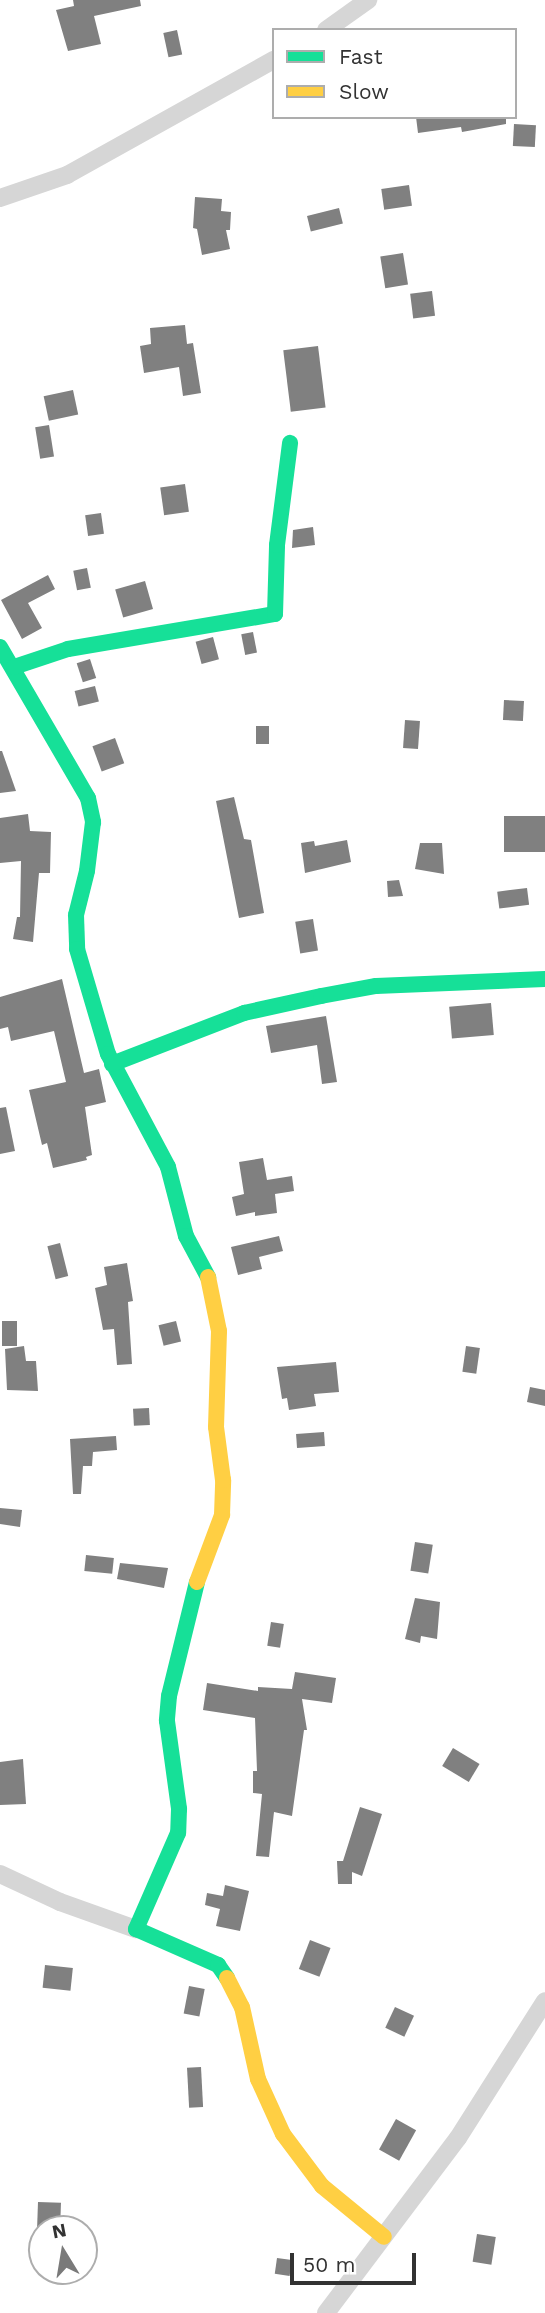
<!DOCTYPE html>
<html>
<head>
<meta charset="utf-8">
<style>
	body { margin:0 }
	#map { position:relative; width:545px; height:2313px; overflow:hidden; background:#fff; font-family:"Work Sans",sans-serif }
	div>[style] { position:absolute }
	.building>* { inset:0; background:#808080; transform-origin:0 0 }
	.street>* { height:18px; margin:-9px; padding:0 9px; transform-origin:9px; border-radius:9px; background:#d6d6d6 }
	.fast>* { height:16px; margin:-8px; padding:0 8px; transform-origin:8px; border-radius:8px; background:#16e098 }
	.slow>* { height:16px; margin:-8px; padding:0 8px; transform-origin:8px; border-radius:8px; background:#ffcf43 }
	span { translate:-50% -50%; white-space:nowrap; text-align:center; line-height:1.15; -webkit-text-stroke:7px #fff; paint-order:stroke }
	.legend { position:absolute; left:272px; top:28px; width:245px; height:91px; box-sizing:border-box; background:#fff; border:2px solid #adadad; margin:0; padding:9px 12px; list-style:none; font-size:21px; color:#323232 }
	.legend li { display:flex; align-items:center; gap:14px; height:35px }
	.legend b { width:35px; border:2px solid #adadad }
	.north { position:absolute; left:28px; top:2215px; width:70px; height:70px; box-sizing:border-box; background:#fff; border:2px solid #adadad; border-radius:50%; rotate:349deg; font-size:19px; font-weight:700; line-height:28px; text-align:center; color:#323232 }
	.north::after { content:''; display:block; margin:auto; width:24px; height:32px; background:#7a7a7a; clip-path:polygon(50% 0,100% 100%,50% 72%,0 100%) }
	.scale { position:absolute; left:290px; top:2253px; width:126px; height:32px; box-sizing:border-box; border:4px solid #323232; border-top:0; padding-left:9px; font-size:21px; line-height:24px; white-space:nowrap; color:#323232; -webkit-text-stroke:5px #fff; paint-order:stroke }
</style>
</head>
<body>
<div id="map">
	<div class="building">
		<div style="clip-path:polygon(73px 0,140px 0,141px 6px,94px 16px,101px 44px,68px 51px,56px 10px,74px 6px)"></div>
		<div style="left:177px;top:30px;width:25px;height:14px;rotate:78deg"></div>
		<div style="clip-path:polygon(416px 117px,506px 117px,506px 124px,462px 132px,461px 127px,418px 133px)"></div>
		<div style="left:514px;top:124px;width:22px;height:22px;rotate:3deg"></div>
		<div style="left:409px;top:185px;width:21px;height:28px;rotate:82deg"></div>
		<div style="clip-path:polygon(195px 197px,222px 199px,221px 211px,231px 212px,230px 230px,226px 230px,230px 249px,202px 255px,197px 229px,193px 228px)"></div>
		<div style="left:339px;top:208px;width:16px;height:33px;rotate:76deg"></div>
		<div style="left:403px;top:253px;width:32px;height:23px;rotate:81deg"></div>
		<div style="left:432px;top:291px;width:25px;height:22px;rotate:83deg"></div>
		<div style="clip-path:polygon(185px 325px,187px 344px,193px 343px,201px 393px,183px 396px,179px 367px,144px 373px,140px 346px,151px 344px,150px 328px)"></div>
		<div style="left:318px;top:346px;width:62px;height:35px;rotate:83deg"></div>
		<div style="left:73px;top:390px;width:25px;height:30px;rotate:78deg"></div>
		<div style="left:49px;top:425px;width:32px;height:14px;rotate:81deg"></div>
		<div style="left:185px;top:484px;width:28px;height:25px;rotate:82deg"></div>
		<div style="left:101px;top:513px;width:21px;height:16px;rotate:82deg"></div>
		<div style="clip-path:polygon(313px 527px,315px 545px,292px 548px,293px 530px)"></div>
		<div style="left:87px;top:568px;width:20px;height:14px;rotate:79deg"></div>
		<div style="clip-path:polygon(48px 575px,55px 589px,28px 603px,42px 628px,22px 639px,1px 600px)"></div>
		<div style="left:145px;top:581px;width:29px;height:31px;rotate:74deg"></div>
		<div style="left:253px;top:632px;width:21px;height:12px;rotate:79deg"></div>
		<div style="left:213px;top:637px;width:23px;height:18px;rotate:75deg"></div>
		<div style="left:90px;top:659px;width:20px;height:14px;rotate:72deg"></div>
		<div style="left:95px;top:686px;width:16px;height:21px;rotate:76deg"></div>
		<div style="left:504px;top:700px;width:20px;height:20px;rotate:3deg"></div>
		<div style="left:405px;top:720px;width:15px;height:28px;rotate:4deg"></div>
		<div style="left:256px;top:726px;width:13px;height:18px"></div>
		<div style="left:115px;top:738px;width:27px;height:24px;rotate:70deg"></div>
		<div style="clip-path:polygon(0 751px,2px 751px,16px 791px,0 793px)"></div>
		<div style="clip-path:polygon(234px 797px,244px 839px,251px 840px,264px 913px,239px 918px,216px 801px)"></div>
		<div style="clip-path:polygon(28px 814px,30px 831px,51px 832px,50px 873px,39px 873px,33px 942px,13px 939px,17px 917px,20px 917px,21px 861px,0 863px,0 818px)"></div>
		<div style="left:545px;top:816px;width:36px;height:41px;rotate:90deg"></div>
		<div style="clip-path:polygon(347px 840px,351px 862px,305px 873px,301px 843px,314px 841px,315px 846px)"></div>
		<div style="clip-path:polygon(420px 843px,442px 843px,444px 874px,415px 869px)"></div>
		<div style="clip-path:polygon(399px 880px,403px 896px,388px 897px,387px 881px)"></div>
		<div style="left:527px;top:888px;width:17px;height:30px;rotate:83deg"></div>
		<div style="left:313px;top:919px;width:32px;height:18px;rotate:81deg"></div>
		<div style="clip-path:polygon(62px 979px,84px 1073px,99px 1069px,106px 1102px,85px 1107px,92px 1155px,86px 1157px,87px 1160px,53px 1168px,47px 1143px,42px 1145px,29px 1090px,66px 1082px,54px 1031px,11px 1041px,8px 1027px,0 1029px,0 997px)"></div>
		<div style="left:491px;top:1003px;width:32px;height:42px;rotate:85deg"></div>
		<div style="clip-path:polygon(326px 1016px,337px 1082px,322px 1084px,317px 1045px,271px 1053px,266px 1026px)"></div>
		<div style="clip-path:polygon(6px 1107px,15px 1151px,0 1154px,0 1108px)"></div>
		<div style="clip-path:polygon(263px 1158px,267px 1180px,292px 1176px,294px 1191px,275px 1194px,277px 1213px,255px 1216px,255px 1212px,236px 1216px,232px 1197px,244px 1194px,239px 1162px)"></div>
		<div style="clip-path:polygon(279px 1236px,283px 1251px,259px 1257px,262px 1269px,238px 1275px,231px 1247px)"></div>
		<div style="left:60px;top:1243px;width:34px;height:13px;rotate:76deg"></div>
		<div style="clip-path:polygon(127px 1263px,133px 1301px,128px 1302px,132px 1364px,117px 1365px,114px 1329px,103px 1330px,95px 1288px,107px 1285px,104px 1267px)"></div>
		<div style="left:2px;top:1321px;width:15px;height:25px"></div>
		<div style="left:176px;top:1321px;width:21px;height:18px;rotate:76deg"></div>
		<div style="clip-path:polygon(24px 1346px,26px 1361px,36px 1361px,38px 1391px,7px 1390px,5px 1349px)"></div>
		<div style="left:466px;top:1346px;width:14px;height:26px;rotate:8deg"></div>
		<div style="clip-path:polygon(336px 1362px,339px 1392px,314px 1394px,316px 1406px,289px 1410px,287px 1398px,282px 1399px,277px 1367px)"></div>
		<div style="clip-path:polygon(530px 1387px,545px 1390px,545px 1406px,527px 1402px)"></div>
		<div style="left:149px;top:1408px;width:17px;height:16px;rotate:87deg"></div>
		<div style="left:324px;top:1432px;width:14px;height:28px;rotate:86deg"></div>
		<div style="clip-path:polygon(116px 1436px,117px 1450px,93px 1452px,92px 1466px,83px 1466px,81px 1494px,73px 1494px,70px 1439px)"></div>
		<div style="clip-path:polygon(0 1508px,22px 1510px,20px 1527px,0 1524px)"></div>
		<div style="left:415px;top:1542px;width:18px;height:29px;rotate:9deg"></div>
		<div style="left:86px;top:1555px;width:28px;height:16px;rotate:6deg"></div>
		<div style="clip-path:polygon(120px 1563px,168px 1568px,164px 1588px,117px 1579px)"></div>
		<div style="clip-path:polygon(415px 1598px,440px 1602px,437px 1639px,421px 1636px,420px 1643px,405px 1639px)"></div>
		<div style="left:271px;top:1622px;width:13px;height:24px;rotate:9deg"></div>
		<div style="clip-path:polygon(295px 1672px,336px 1678px,332px 1703px,302px 1699px,307px 1730px,304px 1730px,292px 1816px,274px 1812px,269px 1857px,256px 1856px,262px 1794px,253px 1793px,253px 1771px,257px 1771px,255px 1718px,203px 1710px,207px 1683px,258px 1691px,258px 1687px,292px 1689px)"></div>
		<div style="left:453px;top:1748px;width:31px;height:21px;rotate:31deg"></div>
		<div style="clip-path:polygon(23px 1759px,26px 1804px,0 1805px,0 1762px)"></div>
		<div style="clip-path:polygon(360px 1807px,382px 1814px,362px 1876px,352px 1872px,352px 1884px,338px 1884px,337px 1861px,343px 1861px)"></div>
		<div style="clip-path:polygon(225px 1885px,249px 1891px,240px 1931px,216px 1926px,220px 1909px,205px 1905px,207px 1893px,223px 1896px)"></div>
		<div style="left:310px;top:1940px;width:22px;height:31px;rotate:21deg"></div>
		<div style="left:45px;top:1965px;width:28px;height:23px;rotate:6deg"></div>
		<div style="left:189px;top:1986px;width:16px;height:28px;rotate:11deg"></div>
		<div style="left:395px;top:2007px;width:21px;height:23px;rotate:25deg"></div>
		<div style="left:201px;top:2067px;width:40px;height:14px;rotate:87deg"></div>
		<div style="left:396px;top:2119px;width:23px;height:35px;rotate:29deg"></div>
		<div style="left:38px;top:2202px;width:23px;height:27px;rotate:2deg"></div>
		<div style="left:477px;top:2234px;width:19px;height:28px;rotate:9deg"></div>
		<div style="left:277px;top:2258px;width:15px;height:16px;rotate:8deg"></div>
	</div>
	<div class="street">
		<div style="left:326px;top:30px;width:52px;rotate:-35.5deg"></div>
		<div style="left:0;top:198px;width:71px;rotate:-18.9deg"></div>
		<div style="left:67px;top:175px;width:237px;rotate:-29.1deg"></div>
		<div style="left:0;top:1874px;width:66px;rotate:25deg"></div>
		<div style="left:60px;top:1902px;width:81px;rotate:19.6deg"></div>
		<div style="left:326px;top:2313px;width:219px;rotate:-53deg"></div>
		<div style="left:458px;top:2138px;width:162px;rotate:-57.6deg"></div>
	</div>
	<div class="fast">
		<div style="left:0;top:647px;width:175px;rotate:59.8deg"></div>
		<div style="left:88px;top:798px;width:25px;rotate:78deg"></div>
		<div style="left:93px;top:822px;width:49px;rotate:97deg"></div>
		<div style="left:87px;top:871px;width:45px;rotate:104deg"></div>
		<div style="left:76px;top:915px;width:34px;rotate:88deg"></div>
		<div style="left:77px;top:949px;width:109px;rotate:73.6deg"></div>
		<div style="left:108px;top:1054px;width:128px;rotate:62deg"></div>
		<div style="left:168px;top:1167px;width:71px;rotate:75.4deg"></div>
		<div style="left:186px;top:1236px;width:47px;rotate:61.8deg"></div>
		<div style="left:14px;top:667px;width:57px;rotate:-18.4deg"></div>
		<div style="left:68px;top:649px;width:210px;rotate:-9.6deg"></div>
		<div style="left:275px;top:614px;width:69px;rotate:-88.3deg"></div>
		<div style="left:277px;top:545px;width:103px;rotate:-82.7deg"></div>
		<div style="left:112px;top:1064px;width:142px;rotate:-21.1deg"></div>
		<div style="left:244px;top:1013px;width:79px;rotate:-12.4deg"></div>
		<div style="left:321px;top:996px;width:56px;rotate:-10.3deg"></div>
		<div style="left:376px;top:986px;width:169px;rotate:-2.4deg"></div>
		<div style="left:197px;top:1582px;width:117px;rotate:103.8deg"></div>
		<div style="left:169px;top:1696px;width:25px;rotate:95deg"></div>
		<div style="left:167px;top:1721px;width:89px;rotate:82.2deg"></div>
		<div style="left:179px;top:1809px;width:24px;rotate:92deg"></div>
		<div style="left:178px;top:1833px;width:105px;rotate:113.6deg"></div>
		<div style="left:136px;top:1929px;width:90px;rotate:23.7deg"></div>
		<div style="left:218px;top:1965px;width:16px;rotate:55deg"></div>
	</div>
	<div class="slow">
		<div style="left:197px;top:1582px;width:72px;rotate:-69.5deg"></div>
		<div style="left:222px;top:1515px;width:35px;rotate:-88deg"></div>
		<div style="left:223px;top:1480px;width:53px;rotate:-97.5deg"></div>
		<div style="left:216px;top:1427px;width:96px;rotate:-88.2deg"></div>
		<div style="left:219px;top:1331px;width:55px;rotate:-101.5deg"></div>
		<div style="left:227px;top:1978px;width:33px;rotate:63deg"></div>
		<div style="left:242px;top:2007px;width:74px;rotate:77.5deg"></div>
		<div style="left:258px;top:2079px;width:60px;rotate:65.6deg"></div>
		<div style="left:283px;top:2134px;width:65px;rotate:53.1deg"></div>
		<div style="left:322px;top:2186px;width:80px;rotate:39.4deg"></div>
	</div>
	<ul class="legend">
	<li><b style="height:9px;background:#16e098"></b>Fast</li>
	<li><b style="height:9px;background:#ffcf43"></b>Slow</li>
	</ul>
	<div class="north">N</div>
	<div class="scale">50 m</div>
</div>
</body>
</html>
